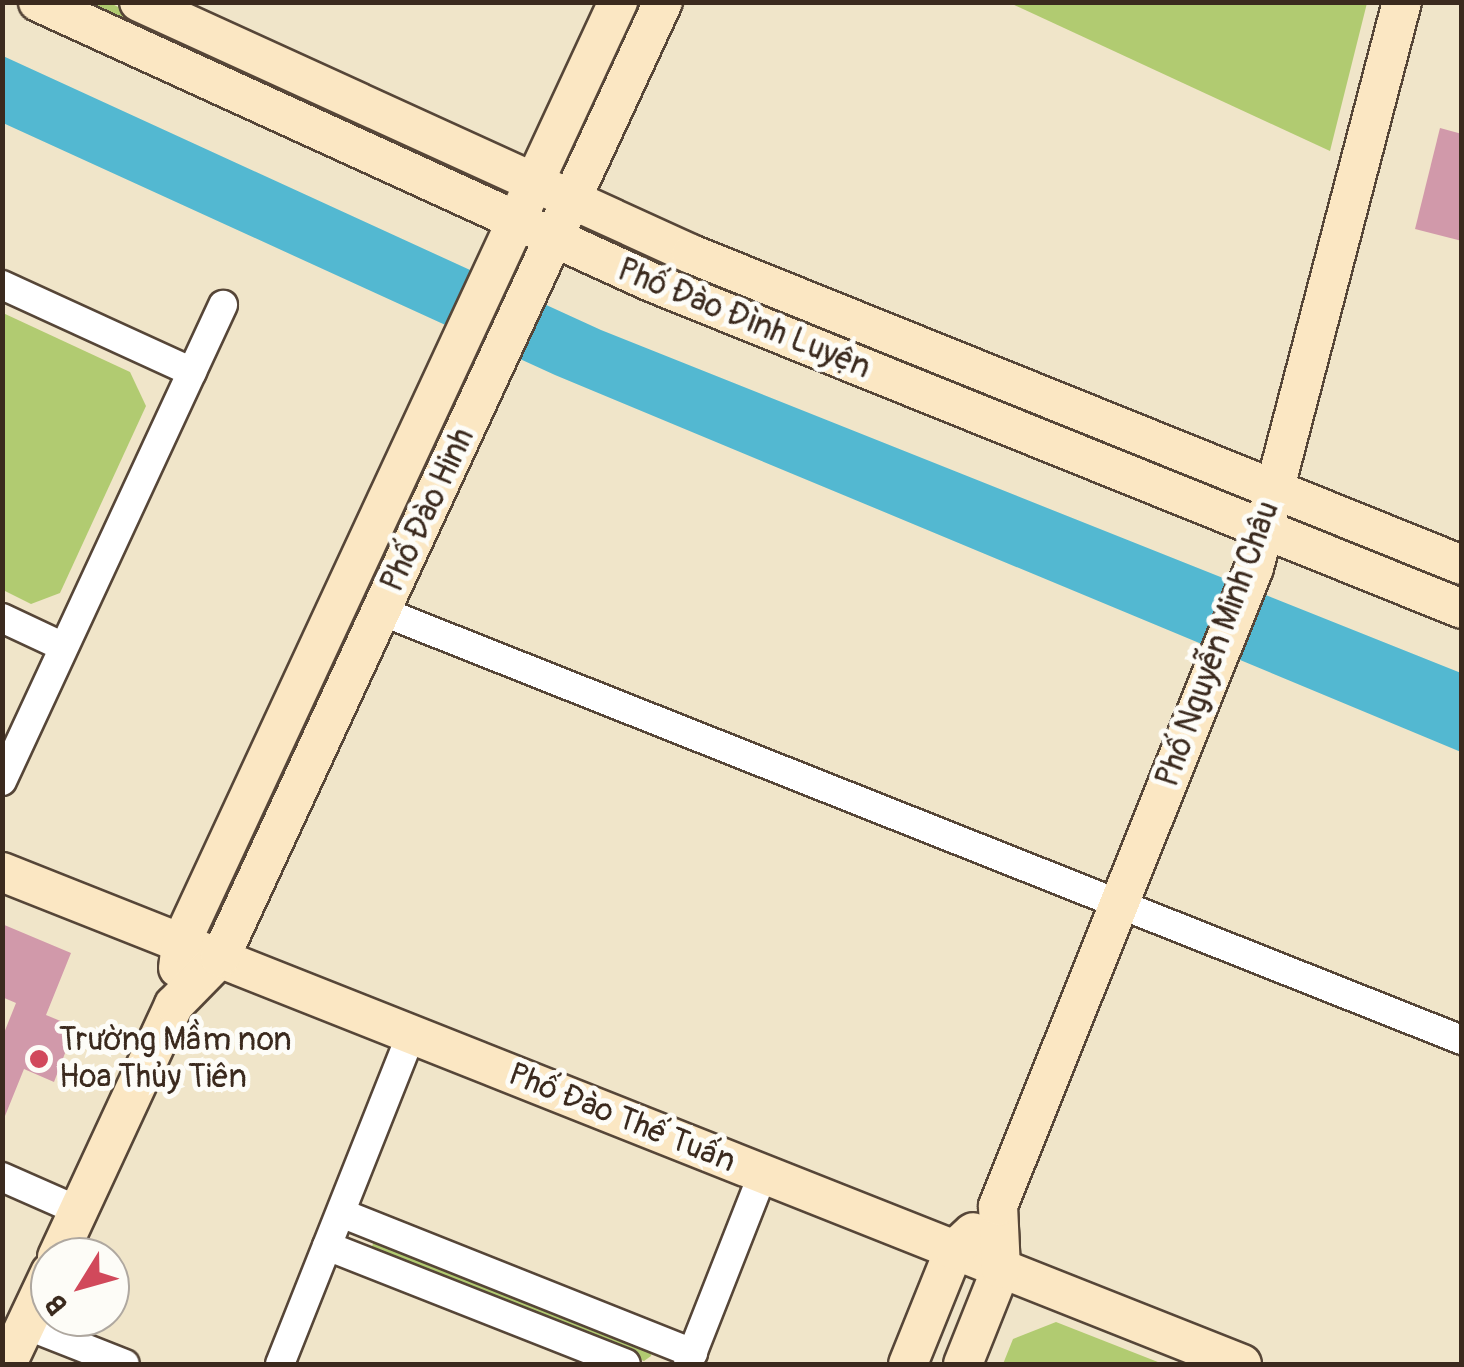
<!DOCTYPE html>
<html>
<head>
<meta charset="utf-8">
<style>
	body { margin:0 }
	#map { position:relative; width:1464px; height:1367px; overflow:hidden; background:#f0e5c9; font-family:Pangolin,sans-serif }
	div>[style] { position:absolute }
	.green>* { inset:0; background:#b1cb71 }
	.water>* { inset:0; background:#53b8d1 }
	.building>* { inset:0; background:#d199aa }
	.roads { filter:drop-shadow(2px 0 #564638) drop-shadow(-2px 0 #564638) drop-shadow(0 2px #564638) drop-shadow(0 -2px #564638) }
	.street>* { height:28px; margin:-14px; padding:0 14px; transform-origin:14px; border-radius:14px; background:#fff }
	.secondary>* { height:38px; margin:-19px; padding:0 19px; transform-origin:19px; border-radius:19px; background:#fbe7c3 }
	.dots>* { width:28px; height:28px; translate:-50% -50%; box-sizing:border-box; border:5px solid #fdfcf7; border-radius:50% }
	span { translate:-50% -50%; white-space:nowrap; text-align:center; line-height:1.15; -webkit-text-stroke:10px #fdfcf7; paint-order:stroke }
	.street-label { font-size:32px; color:#3b2a1e }
	.poi-label { font-size:32px; color:#3b2a1e }
	.left { translate:0 -50%; text-align:left }
	.frame { position:absolute; inset:0; border:5px solid #3b2a1e; pointer-events:none }
	.north { position:absolute; left:30px; top:1237px; width:100px; height:100px; box-sizing:border-box; background:#fdfcf7; border:2px solid #afa8a0; border-radius:50%; rotate:233deg; font-size:28px; font-weight:700; line-height:40px; text-align:center; color:#3b2a1e }
	.north::after { content:''; display:block; margin:auto; width:35px; height:45px; background:#d1495b; clip-path:polygon(50% 0,100% 100%,50% 72%,0 100%) }
</style>
</head>
<body>
<div id="map">
	<div class="green">
		<div style="clip-path:polygon(67px 3px,110px 3px,435px 159px,432px 165px)"></div>
		<div style="clip-path:polygon(1010px 3px,1367px 3px,1330px 151px)"></div>
		<div style="clip-path:polygon(669px 264px,1199px 478px,1199px 482px,666px 269px)"></div>
		<div style="clip-path:polygon(3px 313px,130px 372px,146px 406px,60px 593px,31px 604px,3px 590px)"></div>
		<div style="clip-path:polygon(375px 1238px,652px 1350px,651px 1356px,644px 1361px,370px 1252px)"></div>
		<div style="clip-path:polygon(1056px 1322px,1163px 1364px,1003px 1364px,1013px 1339px)"></div>
	</div>
	<div class="water">
		<div style="clip-path:polygon(3px 56px,601px 330px,1461px 673px,1461px 752px,555px 375px,3px 123px)"></div>
	</div>
	<div class="building">
		<div style="clip-path:polygon(1440px 128px,1462px 134px,1462px 241px,1415px 229px)"></div>
		<div style="clip-path:polygon(2px 924px,71px 953px,46px 1015px,75px 1027px,54px 1082px,24px 1069px,5px 1116px,2px 1038px,16px 1003px,2px 997px)"></div>
	</div>
	<div class="roads">
		<div class="street">
			<div style="left:2px;top:285px;width:209px;rotate:24.6deg"></div>
			<div style="left:381px;top:611px;width:1163px;rotate:21.65deg"></div>
			<div style="left:2px;top:618px;width:68px;rotate:25.1deg"></div>
			<div style="left:2px;top:781px;width:525px;rotate:-65.1deg"></div>
			<div style="left:2px;top:1177px;width:84px;rotate:23.8deg"></div>
			<div style="left:341px;top:1213px;width:379px;rotate:21.7deg"></div>
			<div style="left:327px;top:1246px;width:321px;rotate:21.5deg"></div>
			<div style="left:26px;top:1325px;width:106px;rotate:21.5deg"></div>
			<div style="left:280px;top:1364px;width:355px;rotate:-68.3deg"></div>
			<div style="left:688px;top:1364px;width:204px;rotate:-68.5deg"></div>
		</div>
		<div class="secondary">
			<div style="left:38px;top:2px;width:674px;rotate:24.55deg"></div>
			<div style="left:651px;top:282px;width:874px;rotate:21.96deg"></div>
			<div style="left:139px;top:2px;width:607px;rotate:24.54deg"></div>
			<div style="left:691px;top:254px;width:831px;rotate:21.97deg"></div>
			<div style="left:2px;top:872px;width:1334px;rotate:21.64deg"></div>
			<div style="left:178px;top:968px;width:25px;rotate:-83deg"></div>
			<div style="left:181px;top:943px;width:1038px;rotate:-65.09deg"></div>
			<div style="left:57px;top:1257px;width:278px;rotate:-65.1deg"></div>
			<div style="left:174px;top:1005px;width:66px;rotate:-45.6deg"></div>
			<div style="left:220px;top:958px;width:1054px;rotate:-65.14deg"></div>
			<div style="left:7px;top:1364px;width:101px;rotate:-64.7deg"></div>
			<div style="left:908px;top:1364px;width:123px;rotate:-68deg"></div>
			<div style="left:954px;top:1250px;width:26px;rotate:-43deg"></div>
			<div style="left:963px;top:1364px;width:102px;rotate:-68.2deg"></div>
			<div style="left:1001px;top:1269px;width:63px;rotate:-92.7deg"></div>
			<div style="left:998px;top:1206px;width:687px;rotate:-68.14deg"></div>
			<div style="left:1254px;top:568px;width:585px;rotate:-75.35deg"></div>
		</div>
	</div>
	<div class="dots">
		<div style="left:39px;top:1059px;background:#d1495b"></div>
	</div>
	<div class="street-label">
		<span style="left:744px;top:319px;rotate:22deg">Phố Đào Đình Luyện</span>
		<span style="left:428px;top:510px;rotate:-65deg">Phố Đào Hinh</span>
		<span style="left:1218px;top:644px;rotate:-70deg">Phố Nguyễn Minh Châu</span>
		<span style="left:622px;top:1118px;rotate:22deg">Phố Đào Thế Tuấn</span>
	</div>
	<div class="poi-label">
		<span class="left" style="left:59px;top:1059px">Trường Mầm non<br>Hoa Thủy Tiên</span>
	</div>
	<div class="frame"></div>
	<div class="north">B</div>
</div>
</body>
</html>
